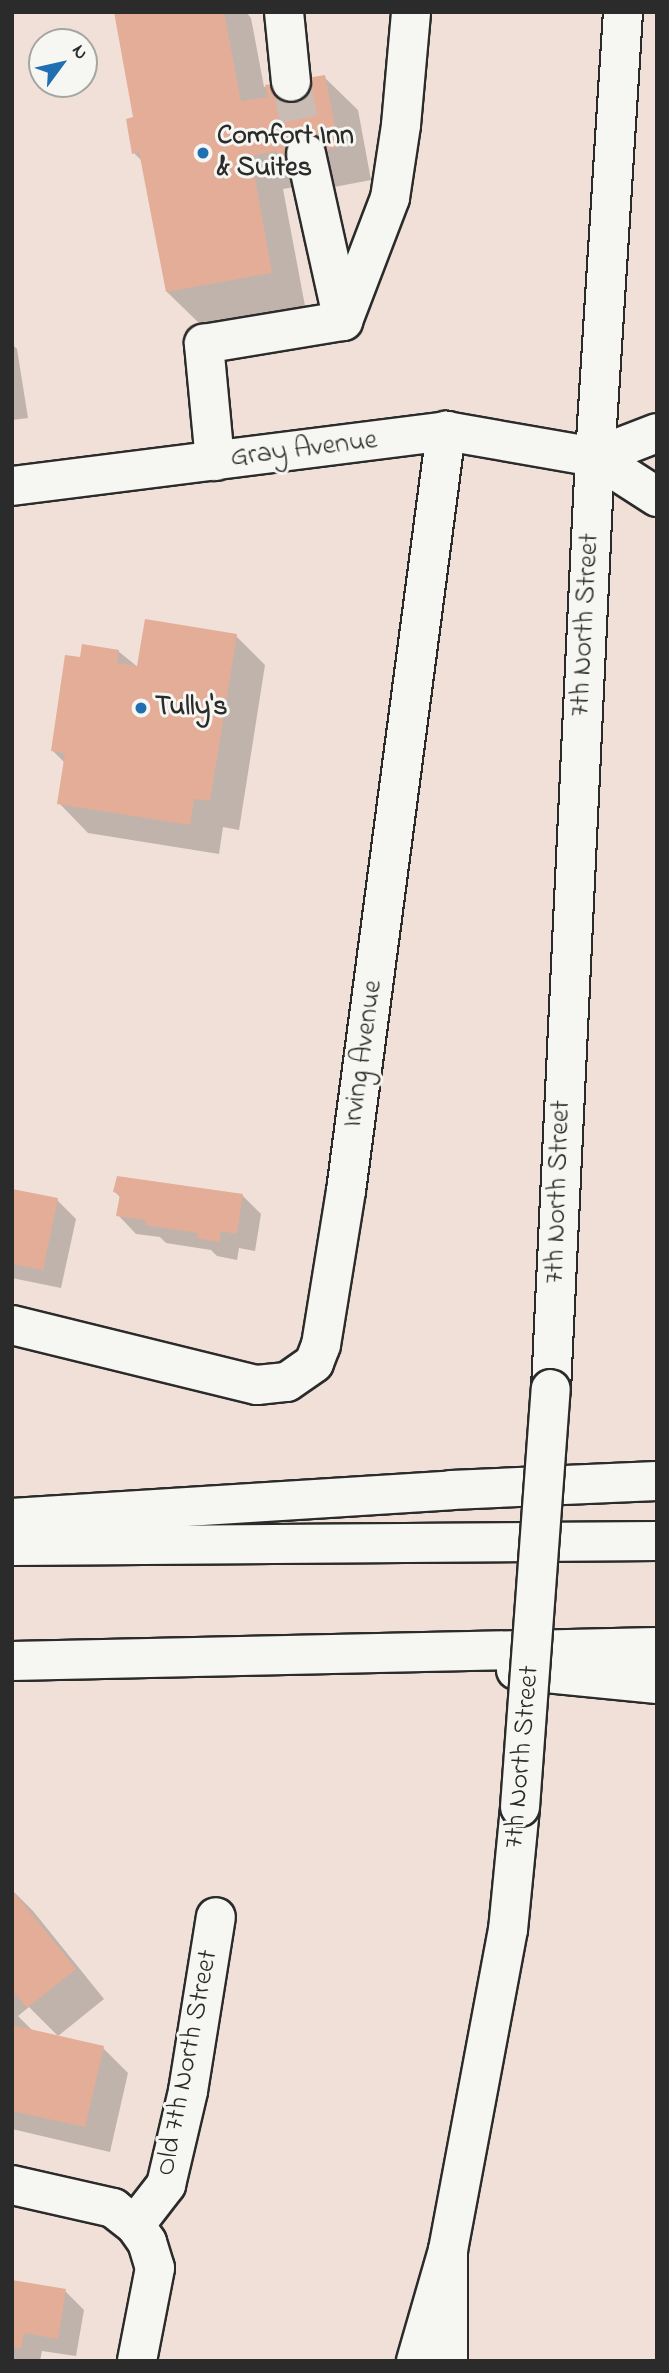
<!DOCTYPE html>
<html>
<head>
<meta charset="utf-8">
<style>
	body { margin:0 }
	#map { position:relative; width:669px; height:2373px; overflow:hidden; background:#f0e0d7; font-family:"Indie Flower",sans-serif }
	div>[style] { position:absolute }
	.shadow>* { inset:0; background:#0003 }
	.building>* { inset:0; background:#e3ad98 }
	.minor-tunnel>* { height:38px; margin-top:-19px; transform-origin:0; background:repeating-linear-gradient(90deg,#c9bcb5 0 38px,transparent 0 57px) }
	.roads { filter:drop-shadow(2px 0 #2b2b2b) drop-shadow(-2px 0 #2b2b2b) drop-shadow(0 2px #2b2b2b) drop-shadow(0 -2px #2b2b2b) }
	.minor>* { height:38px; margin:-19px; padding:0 19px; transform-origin:19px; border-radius:19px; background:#f6f6f2 }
	.highway>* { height:38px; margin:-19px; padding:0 19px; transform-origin:19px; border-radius:19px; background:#f6f6f2 }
	.bridges { filter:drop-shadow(2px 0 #2b2b2b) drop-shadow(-2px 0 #2b2b2b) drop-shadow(0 2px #2b2b2b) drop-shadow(0 -2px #2b2b2b) }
	.minor-bridge>* { height:38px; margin:-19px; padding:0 19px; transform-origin:19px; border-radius:19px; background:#f6f6f2 }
	.dots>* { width:19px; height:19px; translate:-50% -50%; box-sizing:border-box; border:4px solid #f6f6f2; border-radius:50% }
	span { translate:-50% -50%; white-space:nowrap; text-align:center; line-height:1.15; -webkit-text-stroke:6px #f6f6f2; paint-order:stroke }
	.poi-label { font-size:28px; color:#2b2b2b; font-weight:700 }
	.left { translate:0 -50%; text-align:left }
	.street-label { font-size:28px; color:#2b2b2b }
	.frame { position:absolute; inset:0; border:14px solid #2b2b2b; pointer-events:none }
	.north { position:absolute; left:28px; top:28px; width:70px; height:70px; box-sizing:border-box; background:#f6f6f2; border:2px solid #a5a5a2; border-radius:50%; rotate:57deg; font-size:19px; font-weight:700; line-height:28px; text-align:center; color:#2b2b2b }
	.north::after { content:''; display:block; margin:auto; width:24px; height:32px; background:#1f6fb2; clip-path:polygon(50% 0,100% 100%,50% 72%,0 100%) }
</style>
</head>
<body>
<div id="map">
	<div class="shadow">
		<div style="clip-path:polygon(115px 12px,246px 12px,251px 18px,264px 87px,324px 77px,358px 110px,371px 180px,313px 191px,306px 185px,283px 189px,305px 306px,201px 325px,167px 292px,143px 162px,134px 153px,135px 118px)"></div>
		<div style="clip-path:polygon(12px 344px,17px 349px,28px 418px,12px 420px)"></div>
		<div style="clip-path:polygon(236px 636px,265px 665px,239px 830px,223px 827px,219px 854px,88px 833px,59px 803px,65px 763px,52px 750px,81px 659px,118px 651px,139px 668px)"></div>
		<div style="clip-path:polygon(12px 1191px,57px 1200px,76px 1219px,61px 1288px,12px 1278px)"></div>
		<div style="clip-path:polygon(115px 1192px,243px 1196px,261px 1214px,255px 1251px,239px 1248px,237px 1260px,217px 1256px,211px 1250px,166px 1243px,160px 1237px,136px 1234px,118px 1215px,121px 1198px)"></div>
		<div style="clip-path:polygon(12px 1890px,33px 1911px,104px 1999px,58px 2036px,29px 2007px,18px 2016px,32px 2030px,103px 2048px,128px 2073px,110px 2152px,12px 2129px)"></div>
		<div style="clip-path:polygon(12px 2282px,65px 2291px,84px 2310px,76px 2356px,42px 2351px,40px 2361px,12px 2359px)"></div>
	</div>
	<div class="building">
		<div style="clip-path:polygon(114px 12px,224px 12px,241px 101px,268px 97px,265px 85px,325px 75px,339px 147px,278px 159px,276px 151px,251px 156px,272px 273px,166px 292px,139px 152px,132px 154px,126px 119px,133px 117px)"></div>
		<div style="clip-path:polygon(145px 619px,237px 634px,210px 801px,194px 799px,190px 825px,57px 804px,65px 753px,51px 751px,65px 655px,80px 657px,82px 644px,119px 650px,117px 663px,137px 666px)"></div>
		<div style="clip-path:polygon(117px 1176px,243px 1194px,237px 1234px,221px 1231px,219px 1242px,197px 1238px,198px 1233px,145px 1225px,146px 1220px,116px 1216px,120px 1194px,113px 1192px)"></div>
		<div style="clip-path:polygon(12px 1189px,58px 1198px,43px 1270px,12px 1264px)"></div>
		<div style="clip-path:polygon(12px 1890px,76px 1969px,27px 2008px,12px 1990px)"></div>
		<div style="clip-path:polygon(12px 2025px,104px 2046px,85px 2127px,12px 2111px)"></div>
		<div style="clip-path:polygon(12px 2280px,66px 2289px,58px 2339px,24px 2333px,21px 2349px,12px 2347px)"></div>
	</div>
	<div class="minor-tunnel">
		<div style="left:291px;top:82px;width:74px;rotate:78.2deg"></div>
	</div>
	<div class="roads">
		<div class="minor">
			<div style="left:284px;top:12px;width:70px;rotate:84.3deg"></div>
			<div style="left:306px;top:154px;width:171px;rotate:77.5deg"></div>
			<div style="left:215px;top:461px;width:118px;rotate:-95.4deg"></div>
			<div style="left:204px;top:344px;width:141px;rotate:-9.4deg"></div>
			<div style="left:343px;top:321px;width:132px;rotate:-69.1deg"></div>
			<div style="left:390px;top:198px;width:74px;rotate:-81.4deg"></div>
			<div style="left:401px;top:125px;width:113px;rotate:-84.9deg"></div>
			<div style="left:12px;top:486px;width:437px;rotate:-7.2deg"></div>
			<div style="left:446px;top:431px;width:151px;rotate:9.9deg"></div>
			<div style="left:12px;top:1325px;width:252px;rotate:13.8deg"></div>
			<div style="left:257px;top:1385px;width:30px;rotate:-6deg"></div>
			<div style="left:287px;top:1382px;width:33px;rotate:-35deg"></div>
			<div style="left:314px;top:1363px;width:19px;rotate:-69deg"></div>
			<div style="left:321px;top:1345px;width:156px;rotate:-80.8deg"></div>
			<div style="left:346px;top:1191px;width:767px;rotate:-82.5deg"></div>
			<div style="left:551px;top:1389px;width:933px;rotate:-87.3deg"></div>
			<div style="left:595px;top:457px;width:446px;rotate:-86.4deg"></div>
			<div style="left:12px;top:2185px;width:104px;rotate:12.8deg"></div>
			<div style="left:113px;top:2208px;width:28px;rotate:38deg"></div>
			<div style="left:135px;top:2225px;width:21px;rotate:55deg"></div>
			<div style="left:147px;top:2242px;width:27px;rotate:73deg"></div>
			<div style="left:155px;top:2268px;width:95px;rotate:101deg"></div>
			<div style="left:135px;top:2225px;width:51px;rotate:-52.2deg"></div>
			<div style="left:166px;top:2185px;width:97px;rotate:-76.8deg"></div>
			<div style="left:188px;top:2091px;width:176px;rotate:-80.9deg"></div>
			<div style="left:416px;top:2361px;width:116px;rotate:-73.9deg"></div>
			<div style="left:448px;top:2250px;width:326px;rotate:-79.4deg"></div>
			<div style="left:508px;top:1930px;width:124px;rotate:-84.4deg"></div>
		</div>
		<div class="highway">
			<div style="left:595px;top:457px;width:74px;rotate:32.8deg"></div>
			<div style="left:595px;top:457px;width:66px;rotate:-21.2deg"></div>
			<div style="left:12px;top:1518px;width:440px;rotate:-3.6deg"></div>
			<div style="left:451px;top:1490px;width:206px;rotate:-2.5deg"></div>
			<div style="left:12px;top:1546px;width:645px;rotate:-0.44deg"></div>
			<div style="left:12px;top:1661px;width:645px;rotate:-1.24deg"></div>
			<div style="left:516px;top:1670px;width:142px;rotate:5.7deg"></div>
			<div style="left:448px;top:2361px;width:111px;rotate:-90deg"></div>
		</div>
	</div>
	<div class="bridges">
		<div class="minor-bridge">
			<div style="left:520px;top:1807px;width:419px;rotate:-85.8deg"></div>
		</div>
	</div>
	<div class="dots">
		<div style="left:203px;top:153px;background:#1f6fb2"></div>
		<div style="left:141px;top:708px;background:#1f6fb2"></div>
	</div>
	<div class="poi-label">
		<span class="left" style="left:217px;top:153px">Comfort Inn<br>&amp; Suites</span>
		<span class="left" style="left:155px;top:708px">Tully's</span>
	</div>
	<div class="street-label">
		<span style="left:304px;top:450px;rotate:-7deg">Gray Avenue</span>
		<span style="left:586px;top:625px;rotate:-87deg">7th North Street</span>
		<span style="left:364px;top:1054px;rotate:-82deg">Irving Avenue</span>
		<span style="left:559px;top:1192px;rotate:-88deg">7th North Street</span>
		<span style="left:523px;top:1757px;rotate:-85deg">7th North Street</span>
		<span style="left:188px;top:2063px;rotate:-79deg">Old 7th North Street</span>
	</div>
	<div class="frame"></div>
	<div class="north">N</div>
</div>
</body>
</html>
